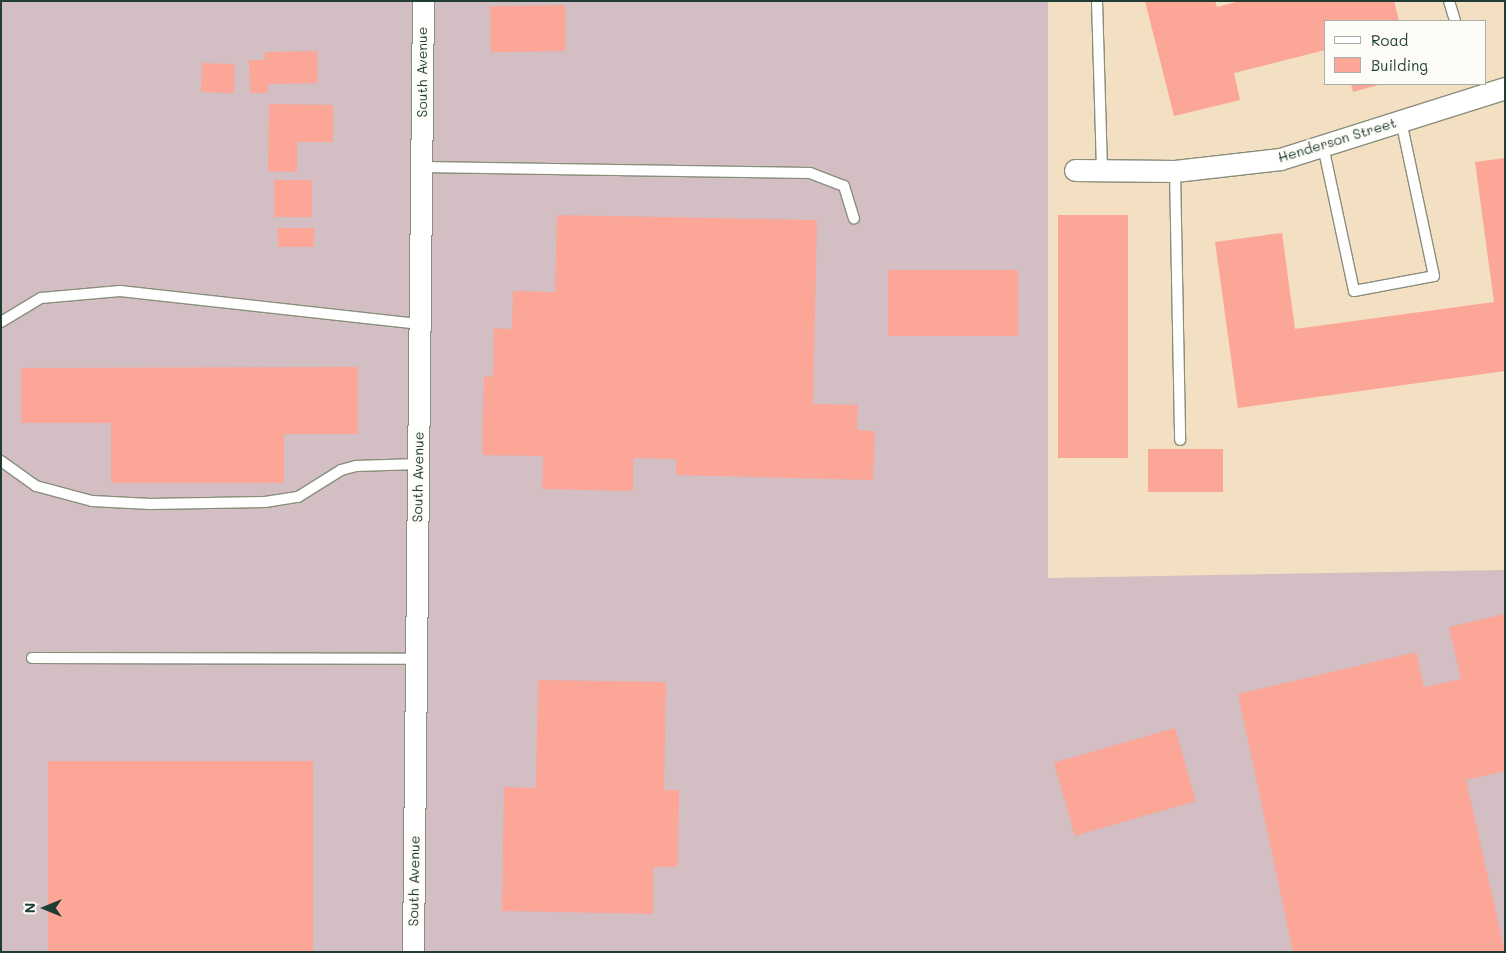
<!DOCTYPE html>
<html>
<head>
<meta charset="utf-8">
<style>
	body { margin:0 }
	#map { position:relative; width:1506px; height:953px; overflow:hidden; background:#f3dfc2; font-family:Mali,sans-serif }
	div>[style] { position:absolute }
	.industrial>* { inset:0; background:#d2bec3 }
	.building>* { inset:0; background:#fba696; transform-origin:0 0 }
	.roads { filter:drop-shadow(1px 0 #898e7b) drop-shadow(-1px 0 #898e7b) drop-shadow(0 1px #898e7b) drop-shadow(0 -1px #898e7b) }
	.service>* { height:10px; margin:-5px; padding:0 5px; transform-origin:5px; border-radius:5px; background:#fff }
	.minor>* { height:21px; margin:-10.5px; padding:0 10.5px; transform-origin:10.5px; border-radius:10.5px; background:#fff }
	span { translate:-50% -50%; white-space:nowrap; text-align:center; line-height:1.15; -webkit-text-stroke:5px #fdfcf7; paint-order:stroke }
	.street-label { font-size:14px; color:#1f3d34 }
	.frame { position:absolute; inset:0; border:2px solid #1f3d34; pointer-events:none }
	.legend { position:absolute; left:1324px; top:20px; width:162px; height:65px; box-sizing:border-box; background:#fdfcf7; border:1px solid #a4b0a9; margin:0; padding:6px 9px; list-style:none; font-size:15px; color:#1f3d34 }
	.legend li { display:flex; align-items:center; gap:10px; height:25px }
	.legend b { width:25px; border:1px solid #a4b0a9 }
	.north { position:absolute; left:20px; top:883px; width:50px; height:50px; -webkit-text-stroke:4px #fdfcf7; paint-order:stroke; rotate:270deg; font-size:14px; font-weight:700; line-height:20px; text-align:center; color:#1f3d34 }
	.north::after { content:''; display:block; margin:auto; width:18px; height:22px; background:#1f3d34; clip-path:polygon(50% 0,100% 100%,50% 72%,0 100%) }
</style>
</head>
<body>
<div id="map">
	<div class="industrial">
		<div style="clip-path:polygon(1px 1px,1048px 1px,1048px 578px,1505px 570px,1505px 952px,1px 952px)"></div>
	</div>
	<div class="building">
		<div style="clip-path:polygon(1145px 1px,1215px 1px,1217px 7px,1240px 1px,1394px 1px,1399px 21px,1325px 21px,1325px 50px,1234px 73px,1240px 100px,1174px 116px)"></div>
		<div style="left:565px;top:5px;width:46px;height:75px;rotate:89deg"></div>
		<div style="clip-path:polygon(317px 51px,318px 83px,268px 84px,268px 93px,250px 93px,249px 60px,265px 60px,265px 52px)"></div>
		<div style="left:202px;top:63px;width:33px;height:29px;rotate:2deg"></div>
		<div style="clip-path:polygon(1351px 84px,1382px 84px,1353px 92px)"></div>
		<div style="clip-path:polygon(269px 104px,333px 105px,333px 142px,297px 142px,297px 172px,268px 171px)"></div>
		<div style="clip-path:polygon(1505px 158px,1505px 371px,1238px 408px,1215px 242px,1282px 233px,1295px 329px,1494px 302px,1475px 162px)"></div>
		<div style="left:274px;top:180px;width:38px;height:37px"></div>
		<div style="clip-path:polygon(557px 215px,817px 220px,813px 404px,858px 405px,857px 430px,875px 431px,873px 480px,676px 475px,676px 459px,633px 458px,633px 491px,542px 489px,543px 456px,482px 455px,484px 376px,493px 377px,494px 328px,512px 329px,513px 291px,555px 292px)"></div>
		<div style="left:1058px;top:215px;width:70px;height:243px"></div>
		<div style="left:278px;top:228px;width:36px;height:19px"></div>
		<div style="left:888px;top:270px;width:130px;height:66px"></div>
		<div style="clip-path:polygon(358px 367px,358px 434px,284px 434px,284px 483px,111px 483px,111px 423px,21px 423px,21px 368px)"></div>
		<div style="left:1148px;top:449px;width:75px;height:43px"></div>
		<div style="clip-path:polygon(1505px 614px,1505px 771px,1466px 780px,1505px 952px,1293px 952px,1238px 694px,1416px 652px,1424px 687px,1461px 679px,1449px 627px)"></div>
		<div style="clip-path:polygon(538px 680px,666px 682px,664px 790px,679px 790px,678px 867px,653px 867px,653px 914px,502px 911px,504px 787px,536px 788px)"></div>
		<div style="left:1175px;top:728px;width:76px;height:126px;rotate:74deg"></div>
		<div style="left:48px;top:761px;width:265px;height:191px"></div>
	</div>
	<div class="roads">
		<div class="service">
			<div style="left:1097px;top:1px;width:169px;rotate:88.3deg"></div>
			<div style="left:1449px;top:1px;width:21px;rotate:73deg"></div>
			<div style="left:1323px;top:146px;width:148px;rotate:77.9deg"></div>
			<div style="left:1354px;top:291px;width:81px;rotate:-10.6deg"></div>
			<div style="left:1434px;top:276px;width:158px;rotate:-102deg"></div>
			<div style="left:422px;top:167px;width:388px;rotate:0.9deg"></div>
			<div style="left:810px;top:173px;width:36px;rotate:21deg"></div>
			<div style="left:844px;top:186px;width:34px;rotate:73deg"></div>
			<div style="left:1175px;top:171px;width:269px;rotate:88.9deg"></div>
			<div style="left:1px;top:322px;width:47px;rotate:-31deg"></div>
			<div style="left:41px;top:298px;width:79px;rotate:-5.1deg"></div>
			<div style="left:120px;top:291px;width:302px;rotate:6.3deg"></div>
			<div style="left:1px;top:461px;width:43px;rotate:35.5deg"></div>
			<div style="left:36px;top:486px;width:58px;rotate:15deg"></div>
			<div style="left:92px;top:501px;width:58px;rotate:3deg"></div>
			<div style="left:150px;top:504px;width:115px;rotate:-1deg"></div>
			<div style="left:265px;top:502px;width:33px;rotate:-9deg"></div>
			<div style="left:298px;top:497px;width:51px;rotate:-32.1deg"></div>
			<div style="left:341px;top:470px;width:16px;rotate:-15deg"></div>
			<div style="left:356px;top:466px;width:62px;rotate:-1.8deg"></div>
			<div style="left:32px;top:658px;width:384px;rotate:0.1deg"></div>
		</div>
		<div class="minor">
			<div style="left:1075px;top:170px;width:100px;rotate:0.6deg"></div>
			<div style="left:1175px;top:171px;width:106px;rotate:-6.5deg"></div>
			<div style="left:1280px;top:159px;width:236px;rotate:-17.5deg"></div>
			<div style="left:413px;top:952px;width:951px;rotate:-89.4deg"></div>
		</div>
	</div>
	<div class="street-label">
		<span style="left:422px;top:72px;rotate:-90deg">South Avenue</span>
		<span style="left:1337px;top:140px;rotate:-17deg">Henderson Street</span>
		<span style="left:418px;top:477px;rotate:-89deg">South Avenue</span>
		<span style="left:414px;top:881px;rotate:-89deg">South Avenue</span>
	</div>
	<div class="frame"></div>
	<ul class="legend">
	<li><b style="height:6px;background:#fff"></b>Road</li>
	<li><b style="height:14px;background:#fba696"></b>Building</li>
	</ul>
	<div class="north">N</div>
</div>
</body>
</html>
